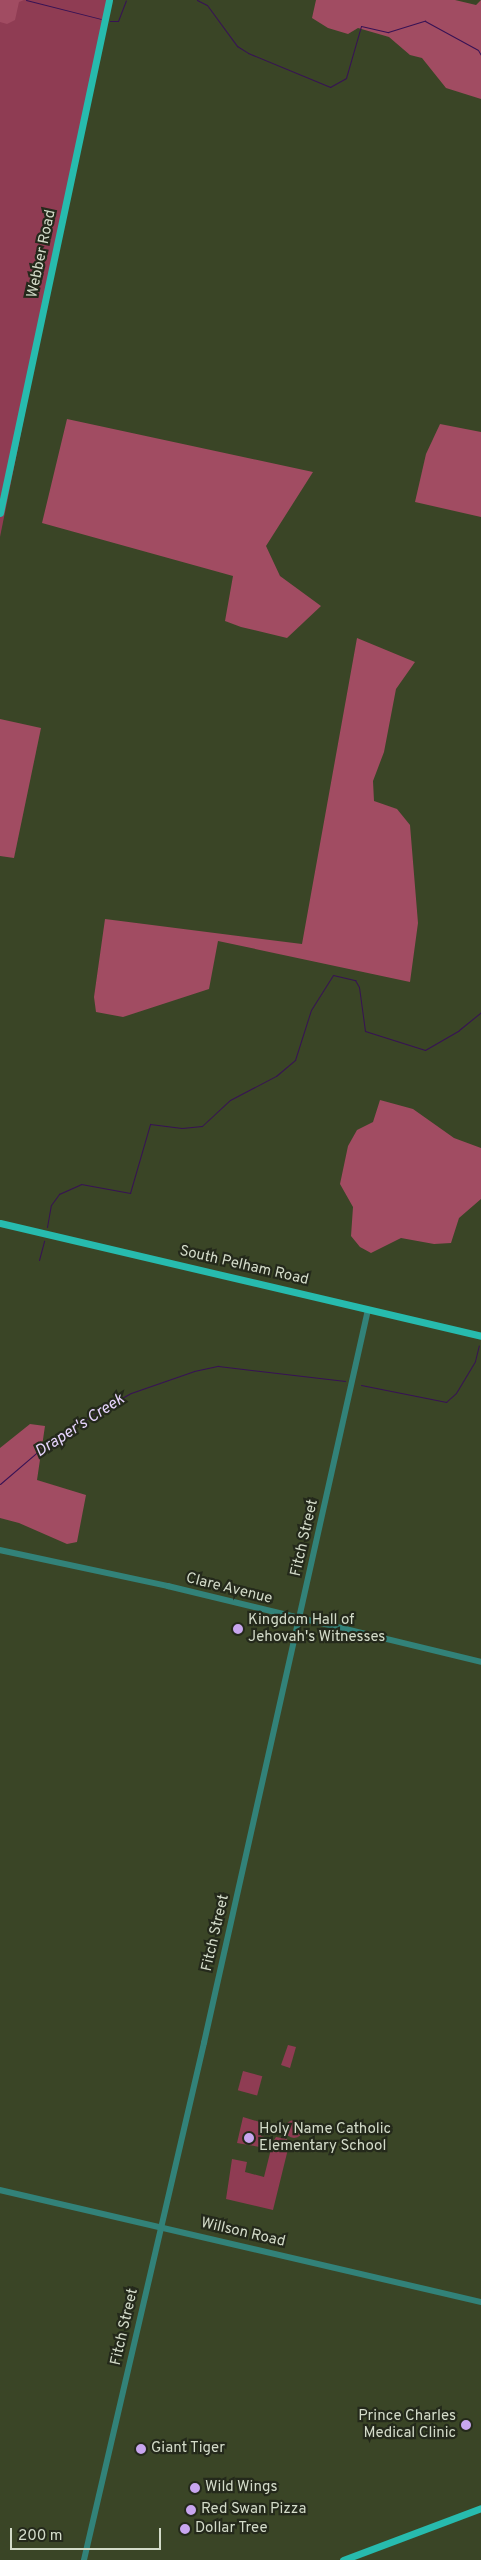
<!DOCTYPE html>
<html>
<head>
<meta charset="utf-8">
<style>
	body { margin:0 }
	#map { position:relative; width:481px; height:2560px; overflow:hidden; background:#3a4526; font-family:Overpass,sans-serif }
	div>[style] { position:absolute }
	.green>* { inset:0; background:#8f3c53; transform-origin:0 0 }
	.round { border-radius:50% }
	.forest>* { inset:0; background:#a14c62 }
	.stream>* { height:1px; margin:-0.5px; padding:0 0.5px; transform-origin:0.5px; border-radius:0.5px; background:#371255 }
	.minor>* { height:5.5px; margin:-2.75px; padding:0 2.75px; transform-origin:2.75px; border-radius:2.75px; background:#328279 }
	.major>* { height:7px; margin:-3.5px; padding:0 3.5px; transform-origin:3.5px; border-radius:3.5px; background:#27bbae }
	.dots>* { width:14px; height:14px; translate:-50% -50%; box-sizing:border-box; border:2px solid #24291b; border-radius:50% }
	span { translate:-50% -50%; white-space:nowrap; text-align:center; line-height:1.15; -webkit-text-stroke:4.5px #24291b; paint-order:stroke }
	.street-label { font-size:15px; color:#d3dbc9 }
	.poi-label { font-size:15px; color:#d3dbc9 }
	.left { translate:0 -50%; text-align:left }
	.right { translate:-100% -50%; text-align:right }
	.water-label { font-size:16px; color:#e6d4fc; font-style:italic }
	.scale { position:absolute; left:10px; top:2528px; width:151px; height:22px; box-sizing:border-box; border:2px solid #d3dbc9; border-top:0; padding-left:6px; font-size:15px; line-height:18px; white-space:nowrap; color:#d3dbc9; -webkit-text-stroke:4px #24291b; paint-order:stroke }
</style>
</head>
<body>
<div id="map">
	<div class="green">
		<div style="clip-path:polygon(0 0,108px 0,0 537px)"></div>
		<div style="clip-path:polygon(288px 2045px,296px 2047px,290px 2068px,281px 2065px)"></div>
		<div style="left:243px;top:2071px;width:20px;height:20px;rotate:15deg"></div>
		<div style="clip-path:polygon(243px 2117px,263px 2123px,261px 2136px,272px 2139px,271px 2145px,276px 2137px,287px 2139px,285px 2148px,288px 2149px,273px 2210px,226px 2199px,232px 2159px,247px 2162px,245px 2172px,264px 2177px,271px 2149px,237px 2143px)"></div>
		<div class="round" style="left:285px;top:2120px;width:18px;height:18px"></div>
	</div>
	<div class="forest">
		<div style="clip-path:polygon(0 0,24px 0,19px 2px,15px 20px,7px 24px,0 22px)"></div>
		<div style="clip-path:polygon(316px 0,455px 0,476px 5px,481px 0,481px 99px,446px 88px,422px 58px,410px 55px,389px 37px,358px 28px,348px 34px,328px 28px,312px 18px)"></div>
		<div style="clip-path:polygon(67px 419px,313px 472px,266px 546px,280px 576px,321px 606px,287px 638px,241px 627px,225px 621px,233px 576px,42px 523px)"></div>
		<div style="clip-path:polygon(440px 424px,481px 432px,481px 517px,415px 502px,426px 454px)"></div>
		<div style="clip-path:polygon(357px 638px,415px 662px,396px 689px,384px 752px,373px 781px,374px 801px,397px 809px,410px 825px,418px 923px,410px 982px,218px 941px,209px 989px,123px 1017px,96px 1012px,94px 997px,105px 919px,302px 944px)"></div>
		<div style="clip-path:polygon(0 719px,41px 728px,14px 858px,0 856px)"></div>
		<div style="clip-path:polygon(380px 1100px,413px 1109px,454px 1138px,481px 1148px,481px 1199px,459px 1218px,451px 1243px,434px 1244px,401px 1238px,371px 1253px,360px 1247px,351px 1236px,353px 1207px,340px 1184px,348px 1146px,357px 1130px,373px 1122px)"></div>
		<div style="clip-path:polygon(30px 1424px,45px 1426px,37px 1480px,86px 1495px,77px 1542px,67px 1544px,19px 1523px,0 1518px,0 1448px)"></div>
	</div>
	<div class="stream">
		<div style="left:26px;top:0;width:77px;rotate:14.2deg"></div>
		<div style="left:197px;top:0;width:11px;rotate:27deg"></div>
		<div style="left:207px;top:5px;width:51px;rotate:53.8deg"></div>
		<div style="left:237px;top:46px;width:13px;rotate:32deg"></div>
		<div style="left:248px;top:53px;width:89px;rotate:22.5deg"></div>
		<div style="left:330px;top:87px;width:18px;rotate:-29deg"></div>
		<div style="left:346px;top:78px;width:54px;rotate:-73.9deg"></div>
		<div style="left:361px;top:26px;width:28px;rotate:13deg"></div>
		<div style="left:388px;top:32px;width:39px;rotate:-17deg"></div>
		<div style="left:425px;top:21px;width:60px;rotate:28.7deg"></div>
		<div style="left:478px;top:50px;width:6px;rotate:59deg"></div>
		<div style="left:110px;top:21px;width:8px"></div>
		<div style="left:118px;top:21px;width:22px;rotate:-69deg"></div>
		<div style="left:47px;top:1227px;width:22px;rotate:-80deg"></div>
		<div style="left:51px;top:1205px;width:14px;rotate:-54deg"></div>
		<div style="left:59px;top:1194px;width:24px;rotate:-24deg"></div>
		<div style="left:81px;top:1184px;width:50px;rotate:10.4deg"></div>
		<div style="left:130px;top:1193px;width:72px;rotate:-73.8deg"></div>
		<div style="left:150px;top:1124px;width:32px;rotate:7deg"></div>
		<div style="left:182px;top:1128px;width:20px;rotate:-6deg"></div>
		<div style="left:202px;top:1126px;width:38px;rotate:-43deg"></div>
		<div style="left:230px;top:1100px;width:52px;rotate:-27.6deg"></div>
		<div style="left:276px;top:1076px;width:25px;rotate:-40deg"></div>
		<div style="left:295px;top:1060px;width:52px;rotate:-72.3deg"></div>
		<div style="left:311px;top:1010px;width:41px;rotate:-57.8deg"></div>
		<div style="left:333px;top:975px;width:23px;rotate:13deg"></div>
		<div style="left:355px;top:980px;width:8px;rotate:60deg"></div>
		<div style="left:359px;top:987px;width:44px;rotate:82.2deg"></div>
		<div style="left:365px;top:1031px;width:63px;rotate:17.6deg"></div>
		<div style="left:425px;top:1050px;width:39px;rotate:-30deg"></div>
		<div style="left:459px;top:1030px;width:28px;rotate:-39deg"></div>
		<div style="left:39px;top:1260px;width:20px;rotate:-75deg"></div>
		<div style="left:361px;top:1385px;width:87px;rotate:11.3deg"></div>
		<div style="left:446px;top:1402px;width:13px;rotate:-42deg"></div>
		<div style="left:456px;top:1393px;width:37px;rotate:-59deg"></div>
		<div style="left:475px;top:1361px;width:16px;rotate:-76deg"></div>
		<div style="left:0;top:1484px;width:54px;rotate:-40.5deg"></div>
		<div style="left:41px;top:1449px;width:73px;rotate:-33.3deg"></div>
		<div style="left:102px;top:1409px;width:33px;rotate:-29deg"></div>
		<div style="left:131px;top:1393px;width:67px;rotate:-19.2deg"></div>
		<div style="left:194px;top:1371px;width:25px;rotate:-12deg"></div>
		<div style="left:218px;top:1366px;width:128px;rotate:6.7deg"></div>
	</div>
	<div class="minor">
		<div style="left:0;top:1550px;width:172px;rotate:12.1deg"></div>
		<div style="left:168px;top:1586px;width:322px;rotate:13.6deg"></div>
		<div style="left:0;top:2190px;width:494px;rotate:13.1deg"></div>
		<div style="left:84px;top:2560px;width:531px;rotate:-76.93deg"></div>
		<div style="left:204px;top:2043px;width:751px;rotate:-77.39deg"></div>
	</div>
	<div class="major">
		<div style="left:0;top:513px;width:524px;rotate:-78deg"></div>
		<div style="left:0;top:1223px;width:494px;rotate:13.2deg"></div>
		<div style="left:343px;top:2560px;width:147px;rotate:-20.6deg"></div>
	</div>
	<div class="dots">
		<div style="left:238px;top:1629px;background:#c8a6ef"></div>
		<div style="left:249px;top:2138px;background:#c8a6ef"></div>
		<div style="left:466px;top:2425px;background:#c8a6ef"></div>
		<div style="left:141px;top:2449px;background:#c8a6ef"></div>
		<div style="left:195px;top:2488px;background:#c8a6ef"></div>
		<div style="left:191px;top:2510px;background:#c8a6ef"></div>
		<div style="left:185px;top:2529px;background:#c8a6ef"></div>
	</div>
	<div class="street-label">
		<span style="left:42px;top:254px;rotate:-78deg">Webber Road</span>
		<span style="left:244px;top:1266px;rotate:13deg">South Pelham Road</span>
		<span style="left:305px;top:1538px;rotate:-77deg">Fitch Street</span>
		<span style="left:229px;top:1589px;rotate:14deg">Clare Avenue</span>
		<span style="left:216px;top:1933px;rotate:-77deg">Fitch Street</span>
		<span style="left:243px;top:2233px;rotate:13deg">Willson Road</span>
		<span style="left:125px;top:2327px;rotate:-77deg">Fitch Street</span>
	</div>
	<div class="poi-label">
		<span class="left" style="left:248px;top:1629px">Kingdom Hall of<br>Jehovah's Witnesses</span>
		<span class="left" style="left:259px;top:2138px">Holy Name Catholic<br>Elementary School</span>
		<span class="right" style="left:456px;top:2425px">Prince Charles<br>Medical Clinic</span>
		<span class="left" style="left:151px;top:2449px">Giant Tiger</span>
		<span class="left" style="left:205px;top:2488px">Wild Wings</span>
		<span class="left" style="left:201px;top:2510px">Red Swan Pizza</span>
		<span class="left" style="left:195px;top:2529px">Dollar Tree</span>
	</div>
	<div class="water-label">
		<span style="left:80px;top:1426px;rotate:-33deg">Draper's Creek</span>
	</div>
	<div class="scale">200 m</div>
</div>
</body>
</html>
